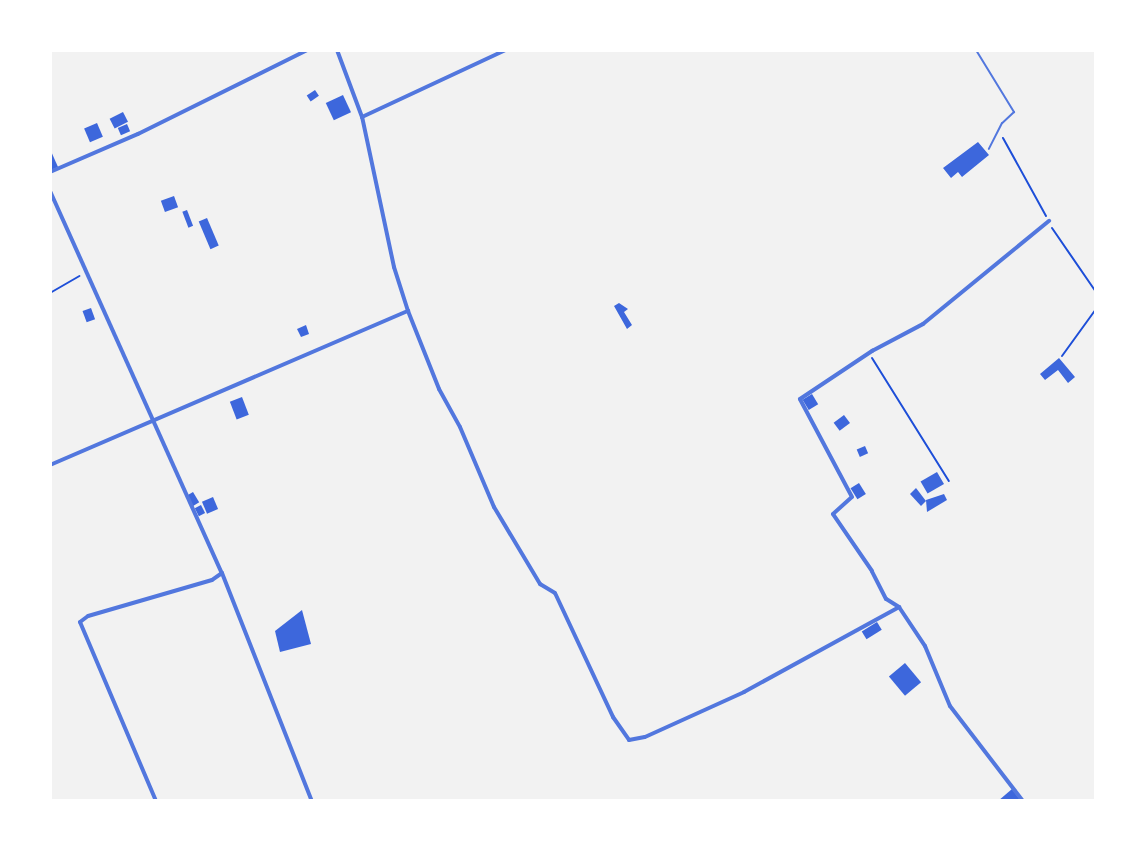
<!DOCTYPE html>
<html>
<head>
<meta charset="utf-8">
<style>
	body { margin:0 }
	#map { position:relative; width:1146px; height:851px; overflow:hidden; background:#f2f2f2; font-family:"Source Serif 4",serif }
	div>[style] { position:absolute }
	.building>* { inset:0; background:#3d67dc; transform-origin:0 0 }
	.path>* { height:2px; margin:-1px; padding:0 1px; transform-origin:1px; border-radius:1px; background:#1d4ed8 }
	.service>* { height:2px; margin:-1px; padding:0 1px; transform-origin:1px; border-radius:1px; background:#5277de }
	.minor>* { height:4px; margin:-2px; padding:0 2px; transform-origin:2px; border-radius:2px; background:#5277de }
	span { translate:-50% -50%; white-space:nowrap; text-align:center; line-height:1.15; -webkit-text-stroke:6px #fff; paint-order:stroke }
	.frame { position:absolute; inset:0; border:52px solid #fff; pointer-events:none }
</style>
</head>
<body>
<div id="map">
	<div class="building">
		<div style="left:315px;top:90px;width:7px;height:10px;rotate:56deg"></div>
		<div style="left:343px;top:95px;width:19px;height:19px;rotate:65deg"></div>
		<div style="left:123px;top:112px;width:11px;height:15px;rotate:63deg"></div>
		<div style="left:97px;top:123px;width:15px;height:14px;rotate:67deg"></div>
		<div style="left:127px;top:124px;width:8px;height:10px;rotate:67deg"></div>
		<div style="clip-path:polygon(978px 142px,989px 155px,962px 177px,958px 172px,951px 178px,943px 168px)"></div>
		<div style="clip-path:polygon(50px 149px,58px 167px,51px 170px,50px 167px)"></div>
		<div style="left:174px;top:196px;width:12px;height:14px;rotate:70deg"></div>
		<div style="left:187px;top:210px;width:17px;height:5px;rotate:69deg"></div>
		<div style="left:207px;top:218px;width:30px;height:9px;rotate:67deg"></div>
		<div style="clip-path:polygon(619px 303px,628px 309px,624px 312px,632px 325px,627px 329px,614px 306px)"></div>
		<div style="left:91px;top:308px;width:12px;height:9px;rotate:70deg"></div>
		<div style="clip-path:polygon(306px 325px,309px 334px,301px 337px,297px 329px)"></div>
		<div style="clip-path:polygon(1059px 358px,1075px 377px,1068px 383px,1058px 370px,1045px 380px,1040px 374px)"></div>
		<div style="left:812px;top:394px;width:12px;height:11px;rotate:59deg"></div>
		<div style="left:242px;top:397px;width:19px;height:13px;rotate:69deg"></div>
		<div style="left:844px;top:415px;width:10px;height:13px;rotate:53deg"></div>
		<div style="left:865px;top:446px;width:8px;height:9px;rotate:67deg"></div>
		<div style="left:937px;top:472px;width:14px;height:19px;rotate:60deg"></div>
		<div style="left:859px;top:483px;width:13px;height:10px;rotate:58deg"></div>
		<div style="clip-path:polygon(916px 488px,926px 501px,921px 506px,910px 494px)"></div>
		<div style="left:193px;top:492px;width:12px;height:7px;rotate:59deg"></div>
		<div style="clip-path:polygon(944px 494px,947px 500px,927px 512px,926px 500px)"></div>
		<div style="left:213px;top:497px;width:13px;height:12px;rotate:67deg"></div>
		<div style="left:201px;top:505px;width:9px;height:7px;rotate:63deg"></div>
		<div style="clip-path:polygon(302px 610px,311px 644px,280px 652px,275px 631px)"></div>
		<div style="left:877px;top:622px;width:9px;height:18px;rotate:58deg"></div>
		<div style="left:905px;top:663px;width:25px;height:21px;rotate:50deg"></div>
		<div style="clip-path:polygon(1012px 789px,1021px 801px,998px 801px)"></div>
	</div>
	<div class="path">
		<div style="left:1003px;top:138px;width:89px;rotate:61.1deg"></div>
		<div style="left:1052px;top:228px;width:78px;rotate:55.5deg"></div>
		<div style="left:50px;top:293px;width:34px;rotate:-30deg"></div>
		<div style="left:1062px;top:356px;width:58px;rotate:-54.1deg"></div>
		<div style="left:872px;top:358px;width:145px;rotate:58deg"></div>
	</div>
	<div class="service">
		<div style="left:976px;top:50px;width:73px;rotate:58.5deg"></div>
		<div style="left:1014px;top:112px;width:16px;rotate:137deg"></div>
		<div style="left:1002px;top:123px;width:29px;rotate:117deg"></div>
	</div>
	<div class="minor">
		<div style="left:337px;top:50px;width:72px;rotate:69.5deg"></div>
		<div style="left:50px;top:172px;width:96px;rotate:-23.4deg"></div>
		<div style="left:138px;top:134px;width:189px;rotate:-26.4deg"></div>
		<div style="left:50px;top:191px;width:419px;rotate:65.8deg"></div>
		<div style="left:222px;top:573px;width:12px;rotate:145deg"></div>
		<div style="left:212px;top:580px;width:129px;rotate:163.8deg"></div>
		<div style="left:88px;top:616px;width:10px;rotate:143deg"></div>
		<div style="left:80px;top:622px;width:194px;rotate:67deg"></div>
		<div style="left:408px;top:311px;width:84px;rotate:68.3deg"></div>
		<div style="left:439px;top:389px;width:43px;rotate:61.1deg"></div>
		<div style="left:460px;top:427px;width:87px;rotate:67deg"></div>
		<div style="left:494px;top:507px;width:90px;rotate:59.1deg"></div>
		<div style="left:540px;top:584px;width:17px;rotate:31deg"></div>
		<div style="left:555px;top:593px;width:137px;rotate:64.9deg"></div>
		<div style="left:613px;top:717px;width:28px;rotate:55deg"></div>
		<div style="left:629px;top:740px;width:16px;rotate:-11deg"></div>
		<div style="left:645px;top:737px;width:109px;rotate:-24.4deg"></div>
		<div style="left:744px;top:692px;width:177px;rotate:-28.7deg"></div>
		<div style="left:899px;top:607px;width:47px;rotate:56.3deg"></div>
		<div style="left:925px;top:646px;width:65px;rotate:67.4deg"></div>
		<div style="left:950px;top:706px;width:120px;rotate:52.5deg"></div>
		<div style="left:50px;top:465px;width:390px;rotate:-23.3deg"></div>
		<div style="left:408px;top:311px;width:46px;rotate:-107.7deg"></div>
		<div style="left:394px;top:267px;width:153px;rotate:-102deg"></div>
		<div style="left:362px;top:117px;width:159px;rotate:-25deg"></div>
		<div style="left:222px;top:573px;width:245px;rotate:68.5deg"></div>
		<div style="left:899px;top:607px;width:15px;rotate:-148deg"></div>
		<div style="left:886px;top:599px;width:31px;rotate:-117deg"></div>
		<div style="left:872px;top:571px;width:69px;rotate:-124.4deg"></div>
		<div style="left:833px;top:514px;width:25px;rotate:-42deg"></div>
		<div style="left:852px;top:497px;width:111px;rotate:-118deg"></div>
		<div style="left:800px;top:399px;width:87px;rotate:-33.7deg"></div>
		<div style="left:872px;top:351px;width:58px;rotate:-27.9deg"></div>
		<div style="left:923px;top:324px;width:163px;rotate:-39.3deg"></div>
	</div>
	<div class="frame"></div>
</div>
</body>
</html>
